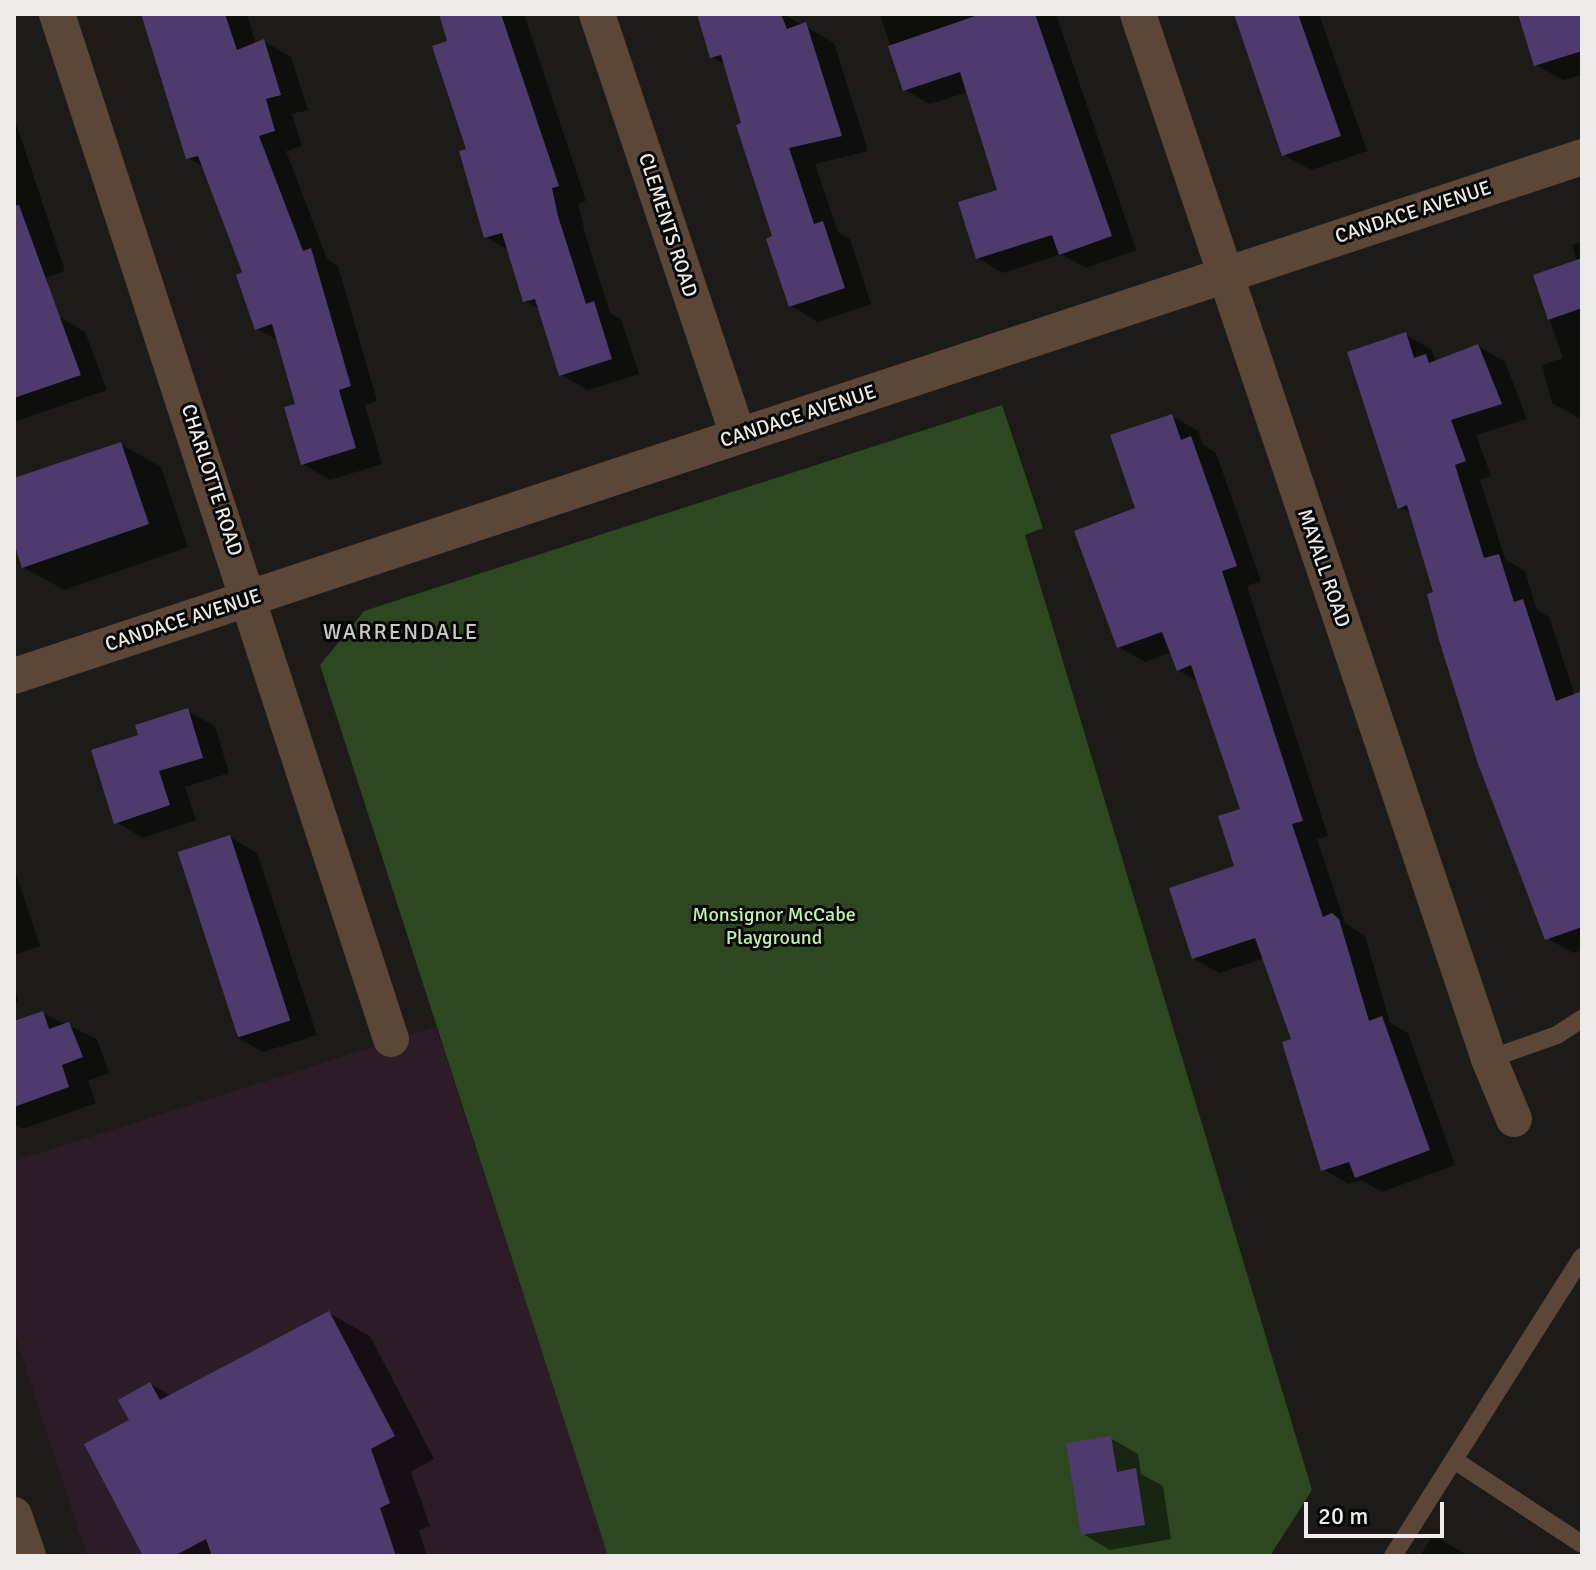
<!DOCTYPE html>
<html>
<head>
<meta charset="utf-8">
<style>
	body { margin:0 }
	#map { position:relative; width:1596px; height:1570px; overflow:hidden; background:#1c1b17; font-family:Signika,sans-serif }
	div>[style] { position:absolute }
	.education>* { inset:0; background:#2b1c27 }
	.green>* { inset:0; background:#2d4721 }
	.shadow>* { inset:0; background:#0007 }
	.building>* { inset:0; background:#4e3b6d; transform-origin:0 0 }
	.lane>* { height:18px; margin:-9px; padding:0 9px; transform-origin:9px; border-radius:9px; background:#5b4637 }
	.street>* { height:36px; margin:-18px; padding:0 18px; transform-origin:18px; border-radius:18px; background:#5b4637 }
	span { translate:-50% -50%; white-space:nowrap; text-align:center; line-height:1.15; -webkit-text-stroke:6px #060605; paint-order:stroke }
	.street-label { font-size:20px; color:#edecea }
	.park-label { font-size:20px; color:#bef2a7 }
	.neighbourhood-label { font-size:22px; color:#c9c7c2; letter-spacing:2px }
	.frame { position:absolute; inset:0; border:16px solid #edecea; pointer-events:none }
	.scale { position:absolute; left:1304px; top:1502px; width:140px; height:36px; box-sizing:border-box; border:4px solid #edecea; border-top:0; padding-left:10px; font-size:24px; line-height:28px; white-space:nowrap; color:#edecea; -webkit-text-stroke:6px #060605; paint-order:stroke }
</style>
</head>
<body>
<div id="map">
	<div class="education">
		<div style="clip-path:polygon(436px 1027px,608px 1556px,87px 1556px,14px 1332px,14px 1161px)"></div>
	</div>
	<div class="green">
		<div style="clip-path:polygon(1002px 405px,1043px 528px,1025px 535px,1312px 1490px,1270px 1556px,608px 1556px,320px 665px,364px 611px)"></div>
	</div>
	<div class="shadow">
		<div style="clip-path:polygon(141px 14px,247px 14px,256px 44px,264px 41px,291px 57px,308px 110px,292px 114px,302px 146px,286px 151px,327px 259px,338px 266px,377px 401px,365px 405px,382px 464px,330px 480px,303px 464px,298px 405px,279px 341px,257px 329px,245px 274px,204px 167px,188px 158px)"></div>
		<div style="clip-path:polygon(441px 14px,524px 14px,586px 201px,578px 203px,585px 233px,610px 313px,621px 319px,639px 374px,588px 390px,560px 374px,541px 310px,525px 301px,509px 250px,486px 237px)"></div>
		<div style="clip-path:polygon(699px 14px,783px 14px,834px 43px,868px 151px,815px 164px,838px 232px,850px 239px,871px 304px,818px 322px,791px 306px,726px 65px,712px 57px)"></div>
		<div style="clip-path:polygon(880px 14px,1056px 14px,1136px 250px,1086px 268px,1061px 254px,1003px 273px,978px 258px,999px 191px,968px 92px,930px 104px,905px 90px)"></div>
		<div style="clip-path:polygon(1236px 14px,1319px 14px,1367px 151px,1311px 170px,1284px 155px)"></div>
		<div style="clip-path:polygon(1520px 14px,1582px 14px,1582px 75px,1563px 80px,1536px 65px)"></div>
		<div style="clip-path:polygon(14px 117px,65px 271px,14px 288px)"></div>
		<div style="clip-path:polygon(1582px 242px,1582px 417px,1579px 418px,1552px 403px,1542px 365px,1563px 358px,1535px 277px,1577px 262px,1572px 245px)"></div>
		<div style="clip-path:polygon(58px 316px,85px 332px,107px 390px,16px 421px,14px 333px)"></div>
		<div style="clip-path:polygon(1406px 335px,1432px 350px,1436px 362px,1478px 346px,1505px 362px,1527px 419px,1476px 435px,1491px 476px,1480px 480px,1505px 559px,1525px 571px,1537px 610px,1549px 617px,1575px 696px,1582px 693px,1582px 950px,1573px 953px,1547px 938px,1504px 816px,1496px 812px,1412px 514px,1400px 507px)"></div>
		<div style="clip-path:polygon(1172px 416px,1198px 431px,1203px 445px,1216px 453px,1261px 581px,1247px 586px,1328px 836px,1317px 839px,1345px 923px,1365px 936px,1390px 1023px,1408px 1033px,1455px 1165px,1382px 1192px,1362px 1180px,1348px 1184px,1323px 1169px,1294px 1040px,1264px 958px,1219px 973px,1193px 958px,1237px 868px,1242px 810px,1199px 682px,1178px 670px,1172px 652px,1145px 662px,1119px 647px,1138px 509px)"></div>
		<div style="clip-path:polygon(120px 444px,161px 467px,188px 547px,64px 590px,23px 567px,14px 537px,14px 480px)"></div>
		<div style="clip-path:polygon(188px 711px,215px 726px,229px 773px,185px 787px,196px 820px,143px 838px,116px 822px)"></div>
		<div style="clip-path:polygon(230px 837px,257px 853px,317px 1035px,263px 1052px,236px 1037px)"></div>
		<div style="clip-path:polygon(14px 868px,40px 946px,14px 955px)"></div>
		<div style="clip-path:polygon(14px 987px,19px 1002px,14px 1004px)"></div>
		<div style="clip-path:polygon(42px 1013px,97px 1039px,109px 1073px,88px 1081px,96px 1103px,23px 1129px,14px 1124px,14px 1023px)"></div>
		<div style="clip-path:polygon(329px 1313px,370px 1336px,434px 1459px,411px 1472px,430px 1526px,419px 1530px,427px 1556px,146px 1556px,132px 1421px,150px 1384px,172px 1396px)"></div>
		<div style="clip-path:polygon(1110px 1438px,1138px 1454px,1141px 1474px,1163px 1486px,1171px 1539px,1110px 1550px,1083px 1534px)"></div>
		<div style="clip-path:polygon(1433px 1535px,1469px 1556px,1420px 1556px)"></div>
	</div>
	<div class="building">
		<div style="clip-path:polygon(141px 14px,225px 14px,237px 50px,264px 39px,281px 95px,266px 99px,275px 131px,259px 136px,303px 251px,311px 248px,351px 386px,339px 390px,356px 448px,301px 465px,284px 407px,295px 404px,272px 324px,255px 330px,236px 275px,242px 272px,198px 156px,186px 159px)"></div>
		<div style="clip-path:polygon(439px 14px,501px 14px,559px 186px,552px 188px,558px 216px,586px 304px,594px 301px,612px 359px,559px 376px,535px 299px,523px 302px,502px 233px,484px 238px,459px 151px,466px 149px,432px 46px,447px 41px)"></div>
		<div style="clip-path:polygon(697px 14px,781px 14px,787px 29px,806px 22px,842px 136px,789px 148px,814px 224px,823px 221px,845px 288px,789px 307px,766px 239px,772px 236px,736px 125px,741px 123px,721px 55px,710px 58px)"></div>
		<div style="clip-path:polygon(981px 14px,1035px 14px,1112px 236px,1059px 255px,1052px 235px,976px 259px,958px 202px,997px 190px,960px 72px,903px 91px,888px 46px)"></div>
		<div style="clip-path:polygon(1234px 14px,1298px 14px,1341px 136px,1282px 156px)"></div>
		<div style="clip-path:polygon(1518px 14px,1582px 14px,1582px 51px,1534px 66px)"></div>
		<div style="clip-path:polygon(19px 205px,81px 375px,14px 398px,14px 206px)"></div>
		<div style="clip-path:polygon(1582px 258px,1582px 308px,1548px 320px,1533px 275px)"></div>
		<div style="clip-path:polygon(1406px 332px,1414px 358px,1426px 354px,1429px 363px,1478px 344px,1502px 404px,1451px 420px,1466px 461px,1455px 465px,1484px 558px,1499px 554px,1514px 602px,1523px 599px,1556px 701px,1582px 691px,1582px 927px,1545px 940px,1477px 761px,1439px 640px,1427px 594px,1433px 592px,1407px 505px,1398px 509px,1347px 352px)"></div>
		<div style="clip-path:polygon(1172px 414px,1181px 440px,1191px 436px,1237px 566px,1222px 571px,1303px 821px,1292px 824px,1323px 917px,1332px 913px,1339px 919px,1369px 1021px,1382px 1016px,1430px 1150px,1355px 1178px,1349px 1162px,1321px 1171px,1282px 1042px,1291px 1039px,1255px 938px,1192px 959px,1169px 888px,1234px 866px,1218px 816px,1240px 809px,1191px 665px,1177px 671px,1162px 632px,1117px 648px,1074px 531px,1135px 508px,1110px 435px)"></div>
		<div style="clip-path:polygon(121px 442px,149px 524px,22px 568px,14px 543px,14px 478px)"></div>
		<div style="clip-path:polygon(188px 708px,203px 758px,159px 771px,170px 805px,114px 824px,91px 750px,138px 735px,135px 725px)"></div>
		<div style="left:230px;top:835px;width:195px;height:55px;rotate:72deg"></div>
		<div style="clip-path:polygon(43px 1011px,49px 1029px,69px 1022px,83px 1057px,62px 1065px,69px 1087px,14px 1107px,14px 1021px)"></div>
		<div style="clip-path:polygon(329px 1311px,395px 1436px,371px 1449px,390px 1503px,380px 1508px,396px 1556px,212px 1556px,206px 1539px,174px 1556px,143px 1556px,84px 1444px,129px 1420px,118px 1400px,150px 1382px,160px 1400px)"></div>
		<div style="clip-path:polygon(1111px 1436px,1117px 1472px,1136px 1468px,1145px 1525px,1081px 1535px,1066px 1443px)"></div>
	</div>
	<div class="lane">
		<div style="left:1489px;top:1059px;width:72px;rotate:-19.4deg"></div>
		<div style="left:1557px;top:1035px;width:30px;rotate:-33deg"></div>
		<div style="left:1454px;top:1460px;width:153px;rotate:33.3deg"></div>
		<div style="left:1393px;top:1556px;width:354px;rotate:-57.7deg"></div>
	</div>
	<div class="street">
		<div style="left:57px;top:14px;width:1078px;rotate:71.95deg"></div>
		<div style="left:597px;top:14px;width:445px;rotate:71.5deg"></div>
		<div style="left:1138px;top:14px;width:1102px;rotate:71.43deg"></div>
		<div style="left:1489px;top:1059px;width:65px;rotate:67.4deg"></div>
		<div style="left:14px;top:676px;width:1652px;rotate:-18.31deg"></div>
		<div style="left:14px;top:1515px;width:43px;rotate:71.1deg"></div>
	</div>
	<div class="street-label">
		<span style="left:1413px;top:212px;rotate:-18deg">CANDACE AVENUE</span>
		<span style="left:668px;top:225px;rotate:72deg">CLEMENTS ROAD</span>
		<span style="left:798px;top:416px;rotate:-18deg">CANDACE AVENUE</span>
		<span style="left:212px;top:480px;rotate:72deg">CHARLOTTE ROAD</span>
		<span style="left:1324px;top:568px;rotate:71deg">MAYALL ROAD</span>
		<span style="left:183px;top:620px;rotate:-18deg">CANDACE AVENUE</span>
	</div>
	<div class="park-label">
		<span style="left:774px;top:926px">Monsignor McCabe<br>Playground</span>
	</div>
	<div class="neighbourhood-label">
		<span style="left:401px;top:632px">WARRENDALE</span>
	</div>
	<div class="frame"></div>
	<div class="scale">20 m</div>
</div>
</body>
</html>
